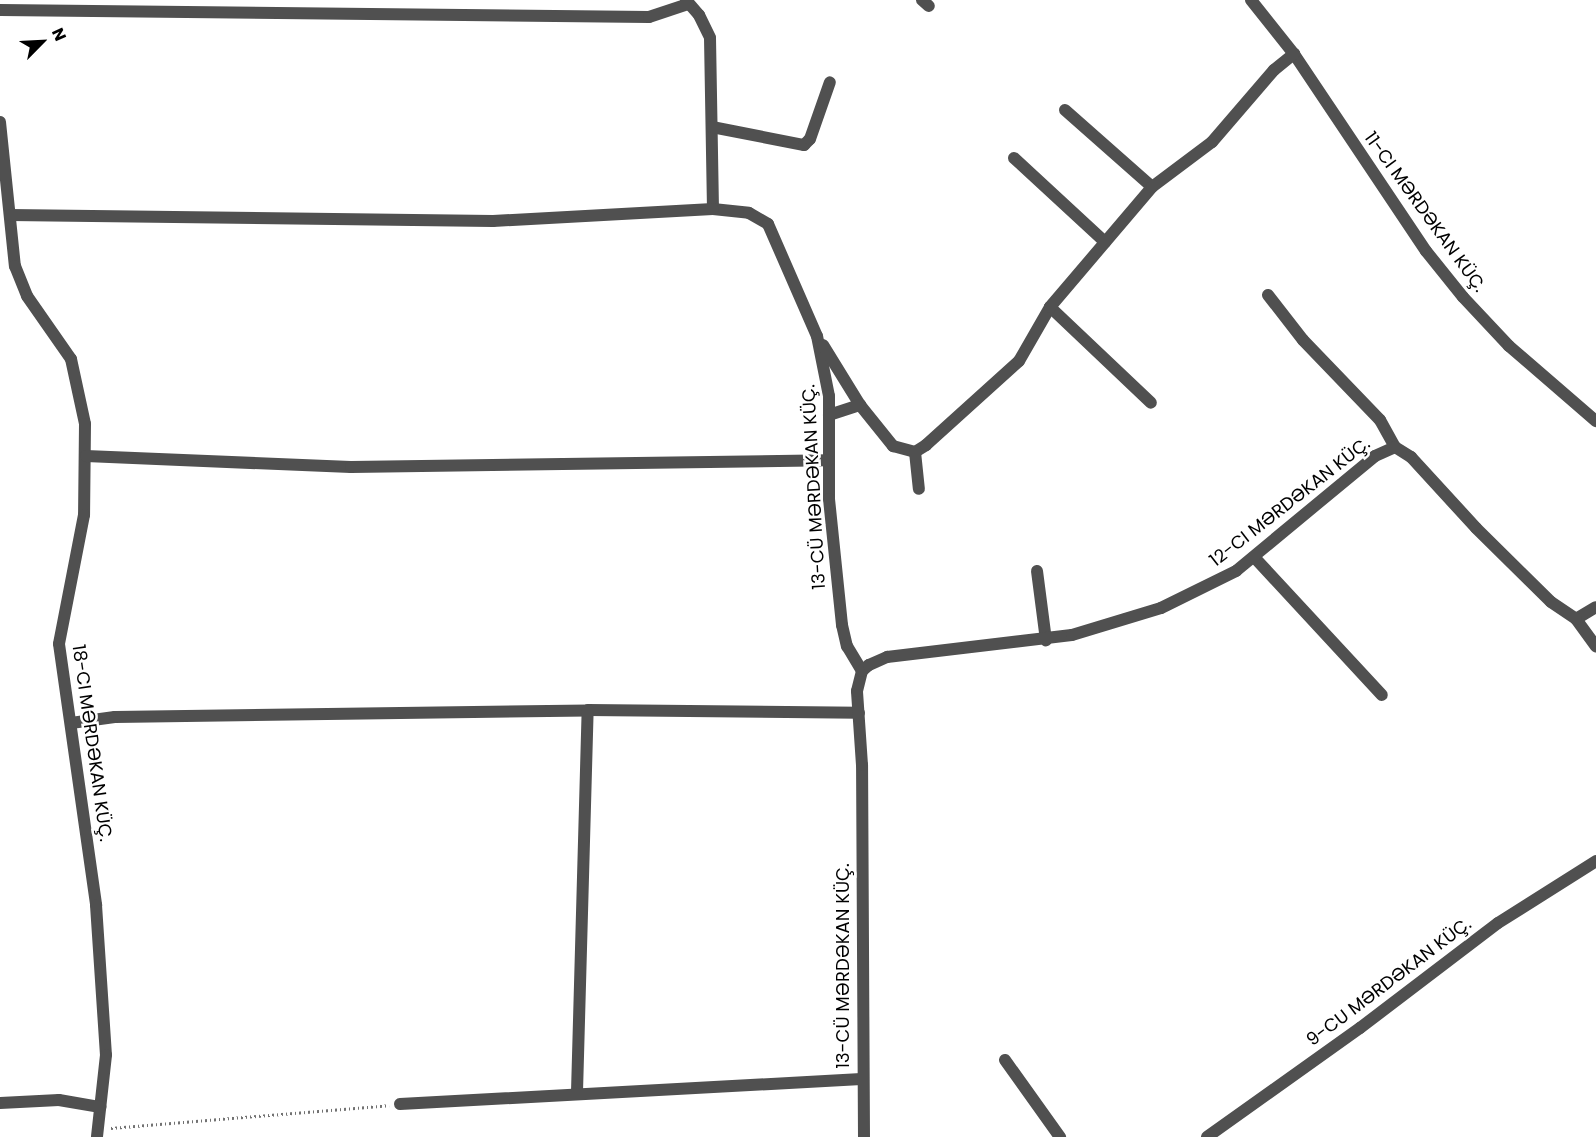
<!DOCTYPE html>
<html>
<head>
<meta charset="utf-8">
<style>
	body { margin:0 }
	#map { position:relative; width:1596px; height:1137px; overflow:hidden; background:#fff; font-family:Poppins,sans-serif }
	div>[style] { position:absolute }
	.path>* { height:3px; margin-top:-1.5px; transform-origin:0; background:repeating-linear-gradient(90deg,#727272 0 1.5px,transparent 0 4.5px) }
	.street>* { height:12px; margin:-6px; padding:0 6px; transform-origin:6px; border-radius:6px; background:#505050 }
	span { translate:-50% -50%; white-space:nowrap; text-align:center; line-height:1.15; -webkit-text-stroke:5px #fff; paint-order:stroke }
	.street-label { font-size:18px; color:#000 }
	.north { position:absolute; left:12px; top:12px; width:60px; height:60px; -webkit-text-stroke:4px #fff; paint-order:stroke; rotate:66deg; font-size:16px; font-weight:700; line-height:24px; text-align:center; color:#000 }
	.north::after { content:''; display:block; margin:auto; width:21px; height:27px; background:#000; clip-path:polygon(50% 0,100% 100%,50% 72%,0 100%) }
</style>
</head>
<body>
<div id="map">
	<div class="path">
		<div style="left:111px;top:1128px;width:279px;rotate:-4.7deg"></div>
	</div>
	<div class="street">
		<div style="left:686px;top:0;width:20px;rotate:49deg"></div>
		<div style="left:699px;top:15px;width:25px;rotate:64deg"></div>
		<div style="left:710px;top:38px;width:171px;rotate:89deg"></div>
		<div style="left:713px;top:209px;width:36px;rotate:6deg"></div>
		<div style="left:749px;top:213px;width:22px;rotate:30deg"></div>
		<div style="left:768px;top:224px;width:122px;rotate:66.4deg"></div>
		<div style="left:817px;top:336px;width:61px;rotate:78.7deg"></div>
		<div style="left:829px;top:396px;width:103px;rotate:90deg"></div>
		<div style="left:829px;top:499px;width:127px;rotate:84.1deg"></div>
		<div style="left:842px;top:625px;width:22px;rotate:77deg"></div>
		<div style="left:847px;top:646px;width:29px;rotate:59deg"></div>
		<div style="left:922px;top:0;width:9px;rotate:41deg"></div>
		<div style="left:1251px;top:0;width:69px;rotate:51.5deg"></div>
		<div style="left:1294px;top:54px;width:237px;rotate:56.2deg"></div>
		<div style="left:1426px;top:251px;width:59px;rotate:51.2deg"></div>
		<div style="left:1463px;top:297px;width:67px;rotate:46.8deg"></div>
		<div style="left:1509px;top:346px;width:115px;rotate:40.8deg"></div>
		<div style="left:0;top:10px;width:649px;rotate:0.62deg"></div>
		<div style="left:649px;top:17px;width:41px;rotate:-18.4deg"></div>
		<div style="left:1065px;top:110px;width:116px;rotate:41.5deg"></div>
		<div style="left:0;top:122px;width:145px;rotate:84.1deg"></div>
		<div style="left:15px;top:266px;width:32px;rotate:68deg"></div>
		<div style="left:27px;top:296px;width:77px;rotate:55.1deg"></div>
		<div style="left:71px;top:359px;width:66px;rotate:77.8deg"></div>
		<div style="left:85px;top:424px;width:91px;rotate:90.6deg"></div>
		<div style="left:84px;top:515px;width:131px;rotate:101deg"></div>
		<div style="left:59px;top:644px;width:264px;rotate:81.9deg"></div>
		<div style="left:96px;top:905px;width:150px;rotate:86.2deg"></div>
		<div style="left:106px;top:1055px;width:82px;rotate:96.3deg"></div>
		<div style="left:712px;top:127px;width:94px;rotate:11.1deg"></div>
		<div style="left:804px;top:145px;width:8px;rotate:-45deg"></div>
		<div style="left:810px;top:139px;width:60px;rotate:-70.7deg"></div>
		<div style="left:1014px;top:158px;width:124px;rotate:42.7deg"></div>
		<div style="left:10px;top:215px;width:483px;rotate:0.7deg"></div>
		<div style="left:493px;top:221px;width:220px;rotate:-3.1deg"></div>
		<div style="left:1268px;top:295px;width:57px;rotate:52.1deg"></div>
		<div style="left:1303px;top:340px;width:111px;rotate:46.1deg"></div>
		<div style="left:1380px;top:420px;width:31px;rotate:61deg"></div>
		<div style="left:1050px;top:307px;width:139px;rotate:43.5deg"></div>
		<div style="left:823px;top:345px;width:70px;rotate:58.3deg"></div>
		<div style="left:860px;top:405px;width:53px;rotate:51.2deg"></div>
		<div style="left:893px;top:446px;width:23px;rotate:15deg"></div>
		<div style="left:915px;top:452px;width:13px;rotate:-32deg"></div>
		<div style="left:926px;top:445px;width:125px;rotate:-42.1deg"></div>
		<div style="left:1019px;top:361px;width:62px;rotate:-60.1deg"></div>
		<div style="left:1050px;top:307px;width:157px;rotate:-49.6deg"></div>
		<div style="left:1152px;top:187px;width:75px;rotate:-36.9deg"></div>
		<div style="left:1212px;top:142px;width:95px;rotate:-49.3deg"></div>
		<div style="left:1274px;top:70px;width:26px;rotate:-39deg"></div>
		<div style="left:829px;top:415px;width:33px;rotate:-18deg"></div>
		<div style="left:915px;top:452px;width:37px;rotate:84deg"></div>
		<div style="left:86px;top:456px;width:265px;rotate:2.4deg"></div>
		<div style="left:351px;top:467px;width:477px;rotate:-0.8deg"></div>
		<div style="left:1254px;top:557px;width:188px;rotate:47.2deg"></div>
		<div style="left:1037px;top:571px;width:70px;rotate:82.6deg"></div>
		<div style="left:1576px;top:619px;width:34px;rotate:54deg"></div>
		<div style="left:1576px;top:619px;width:23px;rotate:-31deg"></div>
		<div style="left:71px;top:723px;width:44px;rotate:-7.8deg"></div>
		<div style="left:115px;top:717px;width:473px;rotate:-0.8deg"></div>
		<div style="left:588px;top:710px;width:271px;rotate:0.6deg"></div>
		<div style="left:1005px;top:1060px;width:95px;rotate:54.5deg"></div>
		<div style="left:577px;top:1092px;width:382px;rotate:-88.4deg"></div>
		<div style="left:0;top:1103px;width:59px;rotate:-2.9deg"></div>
		<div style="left:59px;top:1100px;width:42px;rotate:9.7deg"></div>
		<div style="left:400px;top:1104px;width:462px;rotate:-3.1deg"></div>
		<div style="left:864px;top:1137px;width:372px;rotate:-90.3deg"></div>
		<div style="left:862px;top:765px;width:74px;rotate:-93.9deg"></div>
		<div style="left:857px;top:691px;width:21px;rotate:-76deg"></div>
		<div style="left:862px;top:671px;width:9px;rotate:-41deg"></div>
		<div style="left:869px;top:665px;width:20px;rotate:-24deg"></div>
		<div style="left:887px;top:657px;width:186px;rotate:-6.8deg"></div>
		<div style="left:1072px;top:635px;width:93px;rotate:-16.9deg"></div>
		<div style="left:1161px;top:608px;width:84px;rotate:-26.3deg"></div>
		<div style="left:1236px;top:571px;width:180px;rotate:-39.6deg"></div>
		<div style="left:1375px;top:456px;width:22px;rotate:-24deg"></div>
		<div style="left:1395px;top:447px;width:19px;rotate:32deg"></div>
		<div style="left:1411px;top:457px;width:96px;rotate:47.5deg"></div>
		<div style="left:1476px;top:528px;width:105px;rotate:44.6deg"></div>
		<div style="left:1551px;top:602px;width:30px;rotate:34deg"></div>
		<div style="left:1207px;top:1137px;width:188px;rotate:-35.5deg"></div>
		<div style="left:1360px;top:1028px;width:173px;rotate:-37.3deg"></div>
		<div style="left:1498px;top:923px;width:116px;rotate:-32.3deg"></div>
	</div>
	<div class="street-label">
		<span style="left:1425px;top:212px;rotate:54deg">11-CI MƏRDƏKAN KÜÇ.</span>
		<span style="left:814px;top:487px;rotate:-93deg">13-CÜ MƏRDƏKAN KÜÇ.</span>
		<span style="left:1290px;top:502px;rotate:-38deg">12-CI MƏRDƏKAN KÜÇ.</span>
		<span style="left:92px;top:743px;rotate:82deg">18-CI MƏRDƏKAN KÜÇ.</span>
		<span style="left:843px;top:966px;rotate:-90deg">13-CÜ MƏRDƏKAN KÜÇ.</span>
		<span style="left:1389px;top:982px;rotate:-37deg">9-CU MƏRDƏKAN KÜÇ.</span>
	</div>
	<div class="north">N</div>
</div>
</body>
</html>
